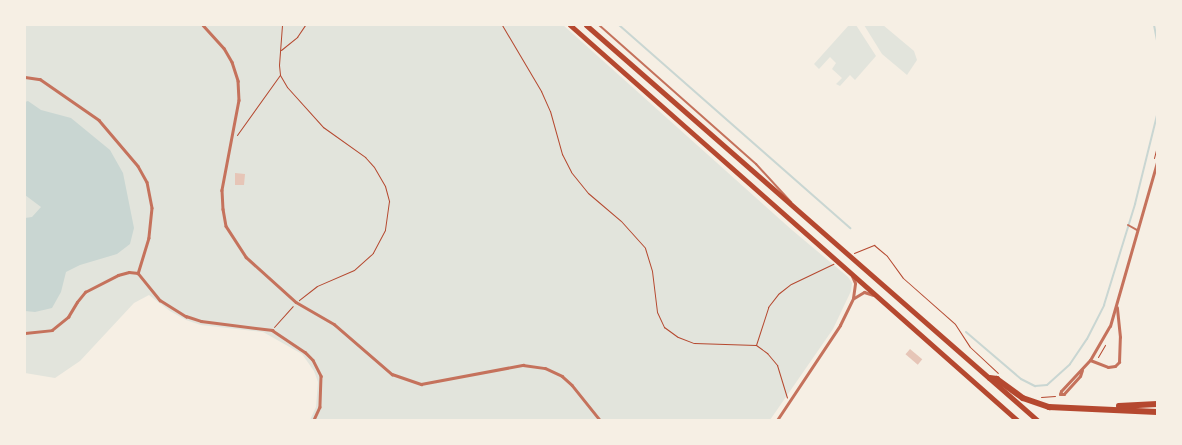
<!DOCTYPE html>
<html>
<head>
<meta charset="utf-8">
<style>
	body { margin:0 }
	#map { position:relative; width:1182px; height:445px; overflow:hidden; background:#f6efe4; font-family:"Roboto Serif",serif }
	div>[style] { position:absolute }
	.green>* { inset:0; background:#e2e4dc }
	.water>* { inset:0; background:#c9d6d2 }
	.stream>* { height:2px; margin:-1px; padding:0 1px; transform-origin:1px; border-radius:1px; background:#c9d6d2 }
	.building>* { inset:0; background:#e6c5b7; transform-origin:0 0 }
	.path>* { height:1px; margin:-0.5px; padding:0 0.5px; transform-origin:0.5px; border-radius:0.5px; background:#b5482f }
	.service>* { height:2px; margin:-1px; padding:0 1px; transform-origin:1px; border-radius:1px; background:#c5725c }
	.pedestrian>* { height:2.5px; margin:-1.25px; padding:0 1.25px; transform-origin:1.25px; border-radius:1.25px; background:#c5725c }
	.minor>* { height:3px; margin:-1.5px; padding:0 1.5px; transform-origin:1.5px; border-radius:1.5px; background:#c5725c }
	.primary>* { height:5px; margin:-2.5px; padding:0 2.5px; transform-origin:2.5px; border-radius:2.5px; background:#b5482f }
	.motorway>* { height:5.5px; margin:-2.75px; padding:0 2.75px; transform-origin:2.75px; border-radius:2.75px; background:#b5482f }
	span { translate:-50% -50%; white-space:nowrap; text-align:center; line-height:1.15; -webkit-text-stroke:5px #f6efe4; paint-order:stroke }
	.frame { position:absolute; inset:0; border:26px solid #f6efe4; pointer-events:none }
</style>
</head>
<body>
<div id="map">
	<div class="green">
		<div style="clip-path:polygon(25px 25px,563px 25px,792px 230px,848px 277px,852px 283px,851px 291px,833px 329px,770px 420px,310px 420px,316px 407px,318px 382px,314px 371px,302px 354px,263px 332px,201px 325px,186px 320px,170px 311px,149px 295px,134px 303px,80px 361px,55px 378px,25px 373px)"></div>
		<div style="clip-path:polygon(849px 25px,856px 25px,876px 56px,855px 80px,850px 75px,840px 86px,836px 84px,842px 78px,832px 69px,836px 63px,830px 57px,819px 69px,814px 64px)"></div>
		<div style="clip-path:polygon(864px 25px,883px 25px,914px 51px,917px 60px,907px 75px,882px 54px)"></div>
	</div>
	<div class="water">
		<div style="clip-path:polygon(28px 101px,41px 110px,71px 118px,110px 150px,123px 173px,134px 228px,130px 244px,117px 254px,80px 265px,66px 272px,61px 292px,52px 308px,35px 312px,25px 311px,25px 218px,32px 217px,41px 207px,25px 195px,25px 102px)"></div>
	</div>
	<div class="stream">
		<div style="left:619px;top:25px;width:308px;rotate:41.3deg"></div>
		<div style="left:1154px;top:25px;width:16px;rotate:79deg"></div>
		<div style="left:966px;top:332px;width:72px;rotate:40.5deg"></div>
		<div style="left:1021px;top:379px;width:16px;rotate:27deg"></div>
		<div style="left:1035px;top:386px;width:12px;rotate:-5deg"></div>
		<div style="left:1047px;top:385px;width:31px;rotate:-42deg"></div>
		<div style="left:1070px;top:364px;width:30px;rotate:-56deg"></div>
		<div style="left:1087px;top:339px;width:38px;rotate:-63deg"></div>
		<div style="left:1104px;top:305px;width:106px;rotate:-72.9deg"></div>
		<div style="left:1135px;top:204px;width:92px;rotate:-76.1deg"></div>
	</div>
	<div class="building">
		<div style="clip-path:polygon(235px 173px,245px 174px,244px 185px,235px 185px)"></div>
		<div style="left:910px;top:349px;width:16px;height:7px;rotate:40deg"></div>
	</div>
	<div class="path">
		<div style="left:282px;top:25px;width:40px;rotate:94.3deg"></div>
		<div style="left:279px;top:65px;width:10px;rotate:84deg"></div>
		<div style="left:280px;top:75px;width:14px;rotate:60deg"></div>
		<div style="left:287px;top:87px;width:54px;rotate:48deg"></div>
		<div style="left:323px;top:127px;width:52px;rotate:35.5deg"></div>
		<div style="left:365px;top:157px;width:13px;rotate:48deg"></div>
		<div style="left:374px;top:167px;width:22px;rotate:60deg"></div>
		<div style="left:385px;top:186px;width:16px;rotate:75deg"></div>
		<div style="left:389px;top:201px;width:29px;rotate:98deg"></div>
		<div style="left:385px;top:230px;width:26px;rotate:118deg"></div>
		<div style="left:373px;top:253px;width:25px;rotate:138deg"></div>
		<div style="left:354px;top:270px;width:40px;rotate:156.6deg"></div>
		<div style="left:317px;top:286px;width:23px;rotate:142deg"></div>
		<div style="left:502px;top:25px;width:77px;rotate:59.4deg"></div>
		<div style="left:541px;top:91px;width:22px;rotate:66deg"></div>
		<div style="left:550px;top:111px;width:45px;rotate:74.4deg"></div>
		<div style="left:562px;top:154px;width:20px;rotate:63deg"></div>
		<div style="left:571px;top:172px;width:27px;rotate:51deg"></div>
		<div style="left:588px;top:193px;width:43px;rotate:40.3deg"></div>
		<div style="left:621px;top:221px;width:36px;rotate:48deg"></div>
		<div style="left:645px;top:248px;width:24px;rotate:73deg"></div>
		<div style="left:652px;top:271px;width:41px;rotate:83deg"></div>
		<div style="left:657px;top:312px;width:17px;rotate:65deg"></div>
		<div style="left:664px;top:327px;width:17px;rotate:36deg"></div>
		<div style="left:678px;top:337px;width:17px;rotate:21deg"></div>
		<div style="left:694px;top:343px;width:62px;rotate:1.8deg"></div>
		<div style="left:756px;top:345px;width:14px;rotate:36deg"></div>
		<div style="left:767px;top:353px;width:16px;rotate:50deg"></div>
		<div style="left:777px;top:365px;width:34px;rotate:73deg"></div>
		<div style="left:281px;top:50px;width:21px;rotate:-39deg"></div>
		<div style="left:297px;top:37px;width:14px;rotate:-56deg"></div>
		<div style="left:237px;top:135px;width:74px;rotate:-54.4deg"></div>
		<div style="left:1154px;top:158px;width:12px;rotate:-76deg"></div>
		<div style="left:854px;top:253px;width:22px;rotate:-22deg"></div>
		<div style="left:874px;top:245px;width:17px;rotate:40deg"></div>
		<div style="left:887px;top:256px;width:27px;rotate:54deg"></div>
		<div style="left:903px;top:278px;width:69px;rotate:41.5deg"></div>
		<div style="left:955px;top:324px;width:27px;rotate:57deg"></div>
		<div style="left:970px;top:347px;width:38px;rotate:43deg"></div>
		<div style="left:274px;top:327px;width:28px;rotate:-48deg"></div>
		<div style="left:756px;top:345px;width:40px;rotate:-72deg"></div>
		<div style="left:768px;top:307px;width:16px;rotate:-52deg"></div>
		<div style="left:778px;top:294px;width:16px;rotate:-38deg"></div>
		<div style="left:791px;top:284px;width:47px;rotate:-25.5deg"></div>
		<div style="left:1098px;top:357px;width:14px;rotate:-60deg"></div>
		<div style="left:1041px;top:397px;width:14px;rotate:-4deg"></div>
	</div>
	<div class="service">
		<div style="left:599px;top:25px;width:210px;rotate:41.5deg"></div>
		<div style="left:756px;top:164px;width:52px;rotate:47.4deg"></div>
		<div style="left:1128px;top:225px;width:10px;rotate:29deg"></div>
	</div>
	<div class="pedestrian">
		<div style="left:203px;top:25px;width:31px;rotate:48deg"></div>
		<div style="left:224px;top:48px;width:16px;rotate:60deg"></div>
		<div style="left:232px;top:62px;width:20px;rotate:72deg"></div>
		<div style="left:238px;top:81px;width:19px;rotate:87deg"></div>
		<div style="left:239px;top:100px;width:92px;rotate:100.7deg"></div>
		<div style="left:222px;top:190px;width:19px;rotate:87deg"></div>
		<div style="left:223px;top:209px;width:17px;rotate:80deg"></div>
		<div style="left:226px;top:226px;width:37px;rotate:57deg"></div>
		<div style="left:246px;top:257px;width:67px;rotate:42deg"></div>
		<div style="left:296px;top:302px;width:44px;rotate:30.1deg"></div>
		<div style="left:334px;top:324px;width:77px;rotate:40.8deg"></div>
		<div style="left:392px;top:374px;width:31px;rotate:19deg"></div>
		<div style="left:421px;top:384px;width:104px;rotate:-10.6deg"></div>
		<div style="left:523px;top:365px;width:22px;rotate:8deg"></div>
		<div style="left:545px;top:368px;width:19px;rotate:25deg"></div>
		<div style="left:562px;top:376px;width:13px;rotate:42deg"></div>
		<div style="left:572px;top:385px;width:45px;rotate:51.3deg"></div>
		<div style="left:25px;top:77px;width:15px;rotate:8deg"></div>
		<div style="left:40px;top:79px;width:72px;rotate:34.8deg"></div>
		<div style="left:99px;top:120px;width:60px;rotate:49.7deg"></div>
		<div style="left:138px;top:166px;width:18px;rotate:61deg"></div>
		<div style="left:147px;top:182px;width:26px;rotate:79deg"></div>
		<div style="left:152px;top:208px;width:30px;rotate:96deg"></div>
		<div style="left:149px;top:238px;width:37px;rotate:107deg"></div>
		<div style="left:25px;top:333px;width:27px;rotate:-6deg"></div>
		<div style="left:52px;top:330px;width:21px;rotate:-39deg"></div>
		<div style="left:68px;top:317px;width:17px;rotate:-59deg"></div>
		<div style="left:77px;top:302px;width:13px;rotate:-51deg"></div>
		<div style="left:85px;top:292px;width:37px;rotate:-27deg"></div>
		<div style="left:118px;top:275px;width:11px;rotate:-15deg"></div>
		<div style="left:129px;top:272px;width:9px;rotate:6deg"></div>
		<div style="left:138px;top:273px;width:35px;rotate:51deg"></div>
		<div style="left:160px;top:300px;width:31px;rotate:32deg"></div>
		<div style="left:186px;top:316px;width:16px;rotate:18deg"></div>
		<div style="left:201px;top:321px;width:72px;rotate:7.2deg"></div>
		<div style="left:272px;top:330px;width:40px;rotate:34deg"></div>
		<div style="left:305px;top:352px;width:11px;rotate:45deg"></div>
		<div style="left:313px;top:360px;width:18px;rotate:63deg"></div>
		<div style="left:321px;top:376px;width:31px;rotate:92deg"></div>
		<div style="left:320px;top:407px;width:14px;rotate:115deg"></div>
	</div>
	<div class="minor">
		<div style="left:854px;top:298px;width:12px;rotate:-31deg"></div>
		<div style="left:864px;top:292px;width:9px;rotate:18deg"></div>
		<div style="left:1090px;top:360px;width:19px;rotate:21deg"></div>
		<div style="left:1108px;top:367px;width:7px;rotate:-8deg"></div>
		<div style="left:1115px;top:366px;width:6px;rotate:-45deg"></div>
		<div style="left:1119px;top:362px;width:25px;rotate:-88deg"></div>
		<div style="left:1120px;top:337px;width:30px;rotate:-96deg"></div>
		<div style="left:1082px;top:370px;width:6px;rotate:108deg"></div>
		<div style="left:1080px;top:376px;width:24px;rotate:132deg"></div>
		<div style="left:1064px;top:394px;width:4px;rotate:180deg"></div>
		<div style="left:1060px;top:394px;width:3px;rotate:-72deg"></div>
		<div style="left:1061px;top:391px;width:42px;rotate:-46.9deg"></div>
		<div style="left:1090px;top:360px;width:39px;rotate:-60deg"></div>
		<div style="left:1110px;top:326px;width:171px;rotate:-74deg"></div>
		<div style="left:777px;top:420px;width:114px;rotate:-56.4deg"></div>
		<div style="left:840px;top:325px;width:30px;rotate:-64deg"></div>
		<div style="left:853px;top:298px;width:15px;rotate:-82deg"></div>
		<div style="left:855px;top:283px;width:8px;rotate:-113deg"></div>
	</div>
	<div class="primary">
		<div style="left:570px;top:25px;width:597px;rotate:41.47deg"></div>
		<div style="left:586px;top:25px;width:600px;rotate:41.21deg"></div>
	</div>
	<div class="motorway">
		<div style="left:990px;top:378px;width:7px;rotate:8deg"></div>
		<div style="left:997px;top:379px;width:32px;rotate:36deg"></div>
		<div style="left:1023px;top:398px;width:28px;rotate:19deg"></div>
		<div style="left:1049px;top:407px;width:108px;rotate:2.7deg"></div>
		<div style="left:1119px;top:406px;width:38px;rotate:-3deg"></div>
	</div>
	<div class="frame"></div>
</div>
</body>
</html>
